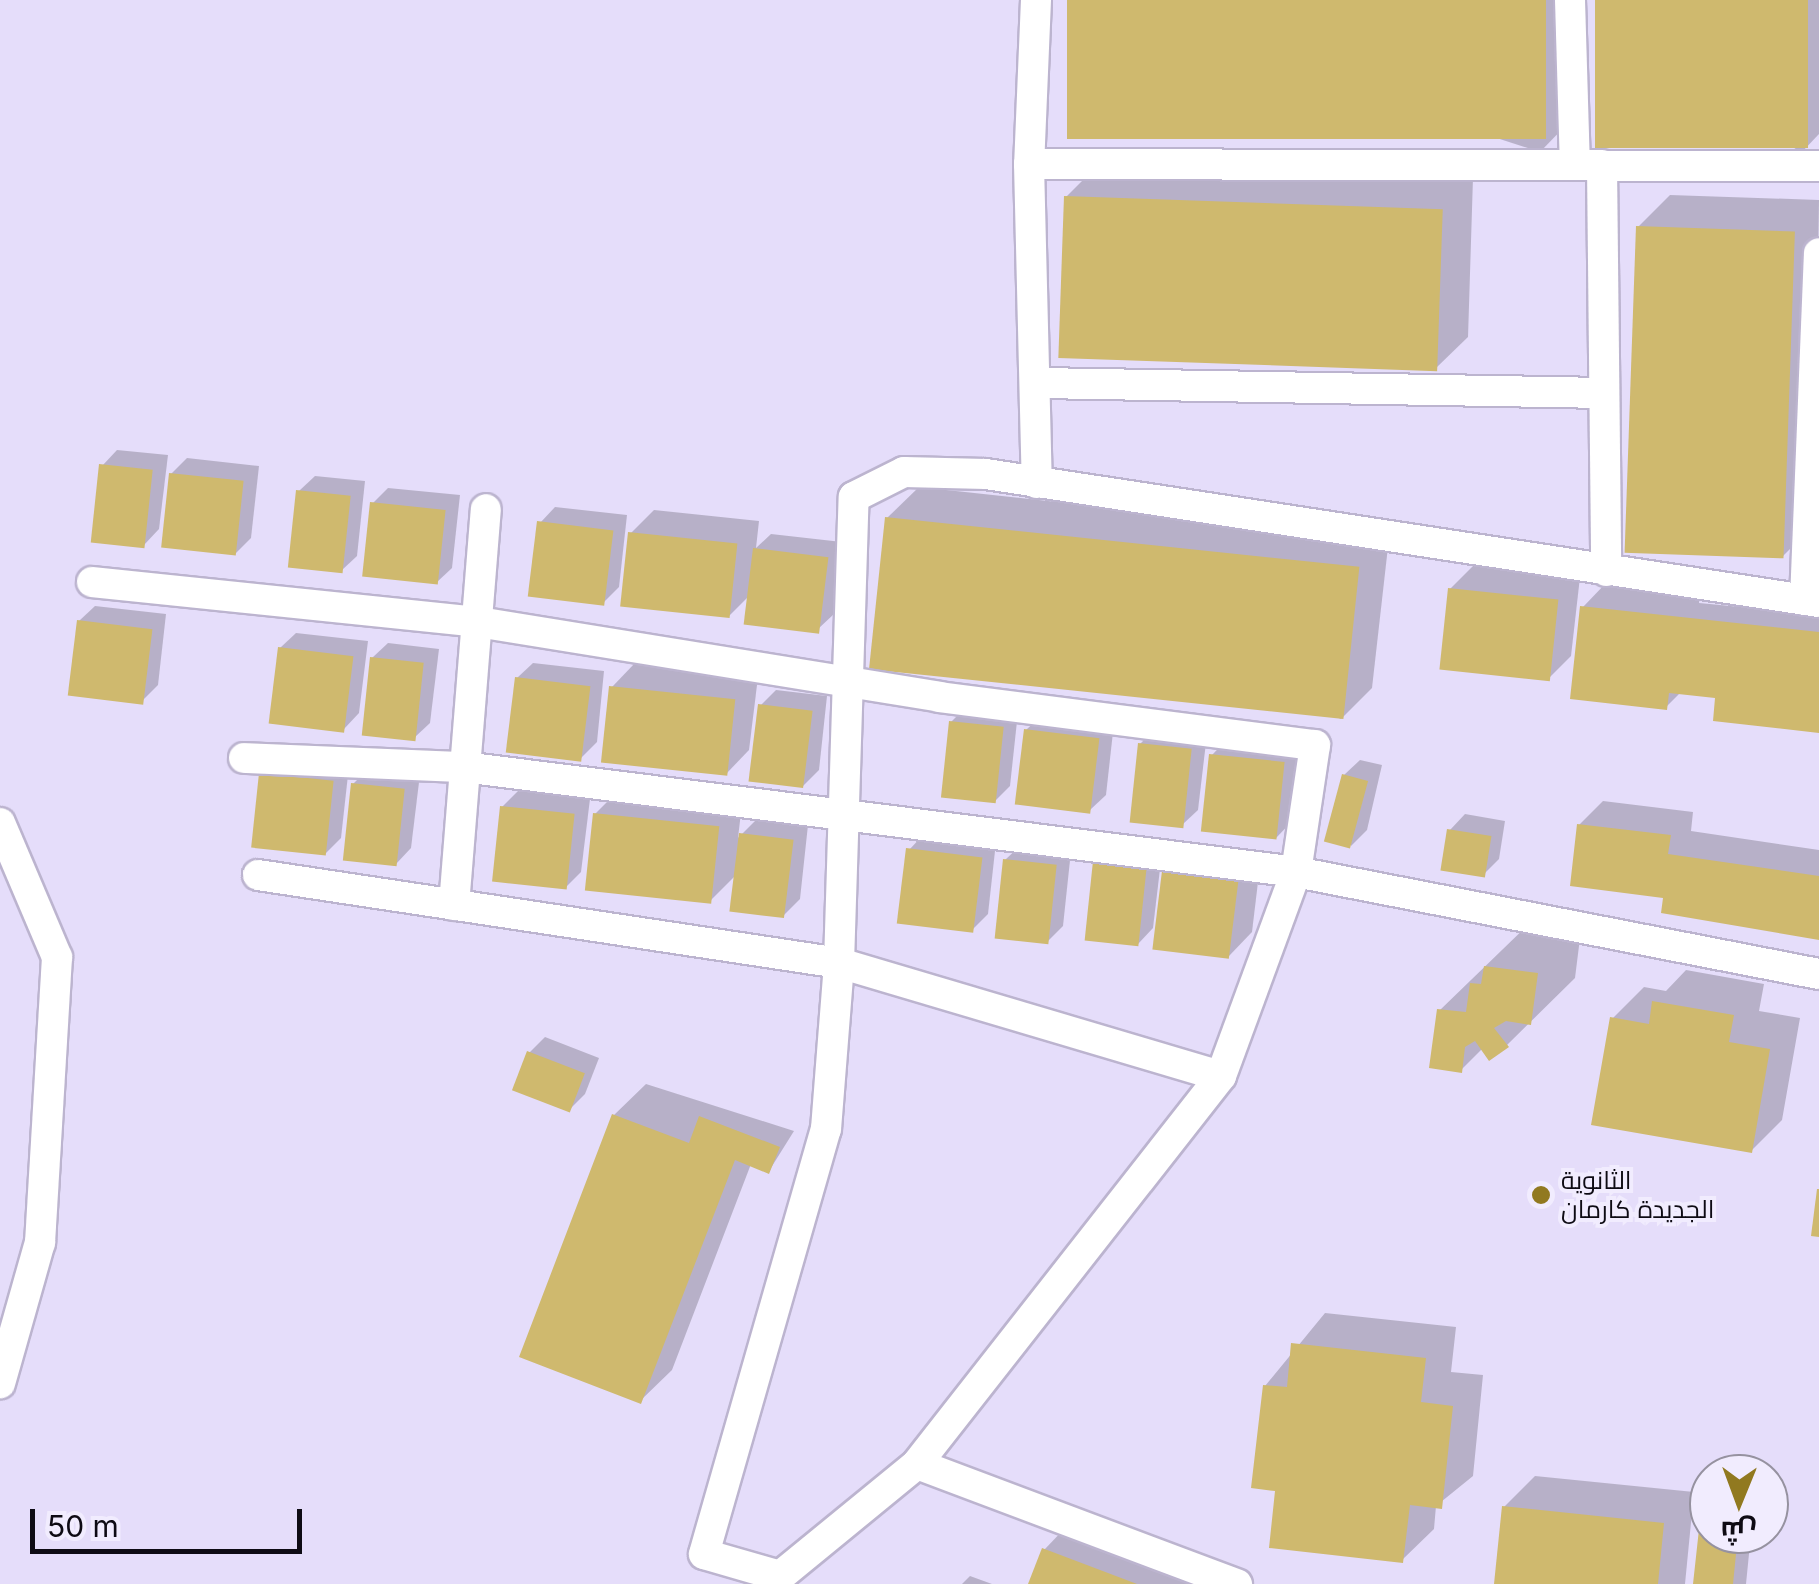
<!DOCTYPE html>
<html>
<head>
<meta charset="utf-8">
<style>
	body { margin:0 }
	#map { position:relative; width:1819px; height:1584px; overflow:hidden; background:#e5ddfa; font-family:Inter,Cairo,sans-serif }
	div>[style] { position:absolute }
	.shadow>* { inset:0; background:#0003 }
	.building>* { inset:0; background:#cfb96e; transform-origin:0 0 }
	.roads { filter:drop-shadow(2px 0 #bcb4cf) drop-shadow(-2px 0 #bcb4cf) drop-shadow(0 2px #bcb4cf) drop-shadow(0 -2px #bcb4cf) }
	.minor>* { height:30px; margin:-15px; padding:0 15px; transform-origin:15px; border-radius:15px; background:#fff }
	.dots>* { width:28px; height:28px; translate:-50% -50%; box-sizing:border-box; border:5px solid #f1ecfe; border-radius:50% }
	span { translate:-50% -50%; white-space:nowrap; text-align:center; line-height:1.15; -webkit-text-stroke:8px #f1ecfe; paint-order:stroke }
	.poi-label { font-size:25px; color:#0e0b14 }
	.left { translate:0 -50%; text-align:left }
	.north { position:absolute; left:1689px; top:1454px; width:100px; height:100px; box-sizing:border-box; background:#f1ecfe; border:2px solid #9692a0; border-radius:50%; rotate:181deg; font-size:28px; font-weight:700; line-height:40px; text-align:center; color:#0e0b14 }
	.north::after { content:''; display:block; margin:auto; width:35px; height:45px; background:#917920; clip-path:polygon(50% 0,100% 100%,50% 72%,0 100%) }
	.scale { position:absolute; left:30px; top:1509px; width:272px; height:45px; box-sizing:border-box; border:5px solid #0e0b14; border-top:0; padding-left:12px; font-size:30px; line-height:35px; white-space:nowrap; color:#0e0b14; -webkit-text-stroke:8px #f1ecfe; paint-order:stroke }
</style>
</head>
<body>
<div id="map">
	<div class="shadow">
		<div style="clip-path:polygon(1069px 0,1575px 0,1571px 120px,1540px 152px)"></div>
		<div style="clip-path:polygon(1598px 0,1819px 0,1819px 134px,1801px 153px)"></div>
		<div style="clip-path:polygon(1097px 166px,1473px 178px,1468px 337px,1436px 368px,1066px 197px)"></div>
		<div style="clip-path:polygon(1670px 195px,1819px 200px,1814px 525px,1783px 556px,1638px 227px)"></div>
		<div style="clip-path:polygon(117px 450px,168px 455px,159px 529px,144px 545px,102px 466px)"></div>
		<div style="clip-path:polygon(187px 458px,259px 466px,251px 538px,235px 554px,171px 474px)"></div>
		<div style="clip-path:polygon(315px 476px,365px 481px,357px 556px,341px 571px,299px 491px)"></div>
		<div style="clip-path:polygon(919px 487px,1389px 538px,1372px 688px,1341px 719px,887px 518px)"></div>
		<div style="clip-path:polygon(388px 488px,460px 495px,452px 568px,436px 583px,373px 503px)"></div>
		<div style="clip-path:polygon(555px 507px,627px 515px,619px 587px,603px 603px,540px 523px)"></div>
		<div style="clip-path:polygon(654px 510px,759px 521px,756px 548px,771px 534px,842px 542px,834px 614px,818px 629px,750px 595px,728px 617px,631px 533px)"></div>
		<div style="clip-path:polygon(1474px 565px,1580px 577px,1571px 656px,1548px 679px,1450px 589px)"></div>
		<div style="clip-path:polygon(1606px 583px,1700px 594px,1699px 603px,1741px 607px,1749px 599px,1819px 607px,1819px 730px,1718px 691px,1681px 692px,1666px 707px,1583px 607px)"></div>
		<div style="clip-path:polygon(95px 606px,166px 614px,158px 685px,142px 701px,79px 621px)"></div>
		<div style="clip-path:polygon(296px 633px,368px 641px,359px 713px,344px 729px,280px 648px)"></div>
		<div style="clip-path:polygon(388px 643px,439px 649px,430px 723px,414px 738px,372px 658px)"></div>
		<div style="clip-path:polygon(533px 663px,604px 671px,597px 742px,581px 758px,517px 678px)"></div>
		<div style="clip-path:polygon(635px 663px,758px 677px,749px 750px,726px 774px,612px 687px)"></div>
		<div style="clip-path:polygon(776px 690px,827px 696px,819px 770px,803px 786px,761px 705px)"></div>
		<div style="clip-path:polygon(967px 706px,1018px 712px,1010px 786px,994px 802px,951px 722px)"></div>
		<div style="clip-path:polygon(1042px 715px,1114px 723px,1106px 795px,1090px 810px,1026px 730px)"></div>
		<div style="clip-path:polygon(1156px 728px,1207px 734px,1198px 810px,1182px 825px,1140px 744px)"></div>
		<div style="clip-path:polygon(1235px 731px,1308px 739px,1299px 814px,1276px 838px,1212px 755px)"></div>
		<div style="clip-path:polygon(1360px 760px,1382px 765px,1367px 830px,1351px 846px,1344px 775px)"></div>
		<div style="clip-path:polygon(349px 766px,341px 838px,325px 854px,261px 774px)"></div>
		<div style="clip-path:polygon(369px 768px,420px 774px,411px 848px,396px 864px,353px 784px)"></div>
		<div style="clip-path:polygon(619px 790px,742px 804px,738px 838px,757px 819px,808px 825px,800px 899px,784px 915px,737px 874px,710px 901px,595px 814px)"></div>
		<div style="clip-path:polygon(518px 791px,590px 799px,581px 872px,566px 887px,502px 807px)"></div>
		<div style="clip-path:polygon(1603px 801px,1693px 812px,1691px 831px,1819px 850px,1819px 936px,1666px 896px,1579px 825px)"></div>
		<div style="clip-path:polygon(1465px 814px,1505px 821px,1499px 859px,1484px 874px,1450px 830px)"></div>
		<div style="clip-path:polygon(924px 834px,996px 842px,988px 914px,972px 930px,909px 850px)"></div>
		<div style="clip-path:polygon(1021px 845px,1071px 851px,1063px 926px,1047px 942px,1005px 860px)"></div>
		<div style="clip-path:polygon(1188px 849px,1261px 857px,1252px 932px,1229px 956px,1165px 873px)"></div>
		<div style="clip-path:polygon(1162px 852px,1153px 928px,1138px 944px,1095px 862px)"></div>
		<div style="clip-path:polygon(1530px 923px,1581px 930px,1575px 978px,1507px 1045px,1483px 1048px,1461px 1070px,1440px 1010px)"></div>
		<div style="clip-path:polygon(1686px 970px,1764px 984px,1759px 1011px,1800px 1018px,1782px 1120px,1751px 1151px,1613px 1018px,1644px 987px,1666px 991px)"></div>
		<div style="clip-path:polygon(545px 1037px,599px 1058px,585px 1094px,570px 1109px,529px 1053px)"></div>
		<div style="clip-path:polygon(646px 1084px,794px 1131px,769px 1171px,751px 1164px,672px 1370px,640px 1401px,614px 1115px)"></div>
		<div style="clip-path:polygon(1325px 1313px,1456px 1327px,1451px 1372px,1483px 1375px,1473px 1476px,1436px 1506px,1434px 1529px,1402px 1560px,1278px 1489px,1265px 1386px)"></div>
		<div style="clip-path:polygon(1535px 1476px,1694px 1492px,1685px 1584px,1496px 1584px,1504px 1507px)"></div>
		<div style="clip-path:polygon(1709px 1515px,1709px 1534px,1751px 1534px,1746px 1584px,1696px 1584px,1702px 1521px)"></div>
		<div style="clip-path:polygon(1067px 1526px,1223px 1584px,1031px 1584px,1044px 1550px)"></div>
		<div style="clip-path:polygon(970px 1576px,992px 1584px,962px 1584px)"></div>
	</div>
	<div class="building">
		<div style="left:1067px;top:0;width:479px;height:139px"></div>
		<div style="left:1595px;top:0;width:213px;height:148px"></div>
		<div style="left:1064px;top:196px;width:379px;height:162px;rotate:2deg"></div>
		<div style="left:1636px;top:226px;width:159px;height:327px;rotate:2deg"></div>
		<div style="left:99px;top:464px;width:54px;height:79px;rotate:6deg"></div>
		<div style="left:169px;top:473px;width:75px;height:75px;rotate:6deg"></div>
		<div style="left:296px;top:490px;width:55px;height:78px;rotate:6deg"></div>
		<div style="left:370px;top:502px;width:76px;height:75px;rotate:6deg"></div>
		<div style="left:885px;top:517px;width:477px;height:153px;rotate:6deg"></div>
		<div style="left:537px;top:521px;width:77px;height:76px;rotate:7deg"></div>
		<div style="left:628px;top:532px;width:110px;height:75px;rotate:6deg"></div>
		<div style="left:753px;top:548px;width:76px;height:77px;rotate:7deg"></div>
		<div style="left:1448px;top:588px;width:111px;height:82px;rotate:6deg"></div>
		<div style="clip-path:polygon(1580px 606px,1819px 632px,1819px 733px,1713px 721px,1715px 698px,1669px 693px,1667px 710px,1570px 699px)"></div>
		<div style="left:77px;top:620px;width:76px;height:76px;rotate:7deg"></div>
		<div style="left:278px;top:647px;width:76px;height:77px;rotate:7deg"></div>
		<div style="left:370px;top:657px;width:54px;height:79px;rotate:6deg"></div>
		<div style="left:515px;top:677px;width:76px;height:76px;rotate:7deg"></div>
		<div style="left:609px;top:686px;width:127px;height:77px;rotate:6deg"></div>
		<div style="left:758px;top:704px;width:55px;height:78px;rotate:7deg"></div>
		<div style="left:949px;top:721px;width:55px;height:77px;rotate:6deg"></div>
		<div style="left:1024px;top:729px;width:76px;height:76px;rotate:7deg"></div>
		<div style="left:1138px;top:743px;width:54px;height:80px;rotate:6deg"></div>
		<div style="left:1209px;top:754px;width:76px;height:78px;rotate:6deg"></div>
		<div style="left:259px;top:773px;width:75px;height:75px;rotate:6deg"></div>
		<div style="left:1342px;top:774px;width:27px;height:70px;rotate:15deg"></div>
		<div style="left:351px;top:783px;width:54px;height:78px;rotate:6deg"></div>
		<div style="left:500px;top:806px;width:75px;height:76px;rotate:6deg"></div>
		<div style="left:593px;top:813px;width:127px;height:78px;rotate:6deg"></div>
		<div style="clip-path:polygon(1577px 824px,1671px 835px,1668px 854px,1819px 876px,1819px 940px,1661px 913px,1663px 898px,1570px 886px)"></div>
		<div style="left:1447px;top:829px;width:45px;height:42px;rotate:9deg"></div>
		<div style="left:739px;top:833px;width:55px;height:79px;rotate:7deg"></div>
		<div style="left:906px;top:848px;width:77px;height:76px;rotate:7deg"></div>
		<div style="left:1003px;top:859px;width:54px;height:80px;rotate:6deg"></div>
		<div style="left:1093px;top:861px;width:54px;height:80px;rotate:6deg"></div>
		<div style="left:1162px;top:871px;width:77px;height:79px;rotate:7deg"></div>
		<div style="clip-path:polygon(1484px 966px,1538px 973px,1531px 1025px,1506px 1021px,1494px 1028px,1509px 1047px,1489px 1061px,1475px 1041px,1465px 1047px,1462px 1073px,1429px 1068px,1437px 1009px,1466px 1012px,1470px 983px,1481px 984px)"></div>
		<div style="clip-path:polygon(1652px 1001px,1734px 1015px,1729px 1042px,1770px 1049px,1752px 1153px,1591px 1125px,1610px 1017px,1649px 1024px)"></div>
		<div style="left:527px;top:1051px;width:62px;height:42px;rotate:21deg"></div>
		<div style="clip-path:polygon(612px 1114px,689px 1143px,699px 1116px,780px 1147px,769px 1174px,735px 1160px,641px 1404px,519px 1357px)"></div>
		<div style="clip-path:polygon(1817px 1189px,1819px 1189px,1819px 1237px,1811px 1236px)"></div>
		<div style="clip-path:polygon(1291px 1343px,1426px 1358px,1421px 1402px,1453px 1406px,1442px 1509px,1410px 1505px,1403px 1563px,1269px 1548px,1275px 1491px,1251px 1488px,1263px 1385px,1287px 1387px)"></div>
		<div style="clip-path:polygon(1502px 1506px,1664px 1523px,1658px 1584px,1494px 1584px)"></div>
		<div style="clip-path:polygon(1700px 1520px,1709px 1521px,1709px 1534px,1738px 1534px,1733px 1584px,1693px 1584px)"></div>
		<div style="clip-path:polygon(1042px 1548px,1137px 1584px,1028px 1584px)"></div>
	</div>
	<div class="roads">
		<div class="minor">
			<div style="left:1036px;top:0;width:164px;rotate:92.4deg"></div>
			<div style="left:1029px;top:164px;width:319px;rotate:88.6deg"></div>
			<div style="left:1570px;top:0;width:164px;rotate:88.3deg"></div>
			<div style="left:1029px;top:164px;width:790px;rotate:0.15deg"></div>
			<div style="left:1602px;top:165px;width:406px;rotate:89.4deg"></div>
			<div style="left:1039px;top:383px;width:565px;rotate:1.01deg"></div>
			<div style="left:92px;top:582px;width:382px;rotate:5.9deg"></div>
			<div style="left:472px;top:621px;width:473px;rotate:9.2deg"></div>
			<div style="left:939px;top:697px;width:379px;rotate:7.3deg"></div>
			<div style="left:1315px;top:745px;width:128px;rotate:98.5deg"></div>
			<div style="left:1296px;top:872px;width:217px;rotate:110.2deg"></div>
			<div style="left:1221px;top:1076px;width:493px;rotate:128.1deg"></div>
			<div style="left:917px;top:1464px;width:342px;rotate:20.6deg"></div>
			<div style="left:1805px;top:600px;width:347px;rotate:-87.7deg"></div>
			<div style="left:244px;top:758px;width:219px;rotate:2.4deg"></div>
			<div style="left:463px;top:767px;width:840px;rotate:7.18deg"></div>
			<div style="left:1296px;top:872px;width:533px;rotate:11.04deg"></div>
			<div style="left:0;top:823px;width:146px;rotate:67deg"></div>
			<div style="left:57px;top:957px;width:286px;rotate:93.4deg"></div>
			<div style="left:40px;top:1242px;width:147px;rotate:105.8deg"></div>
			<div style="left:258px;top:875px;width:588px;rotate:8.61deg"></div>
			<div style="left:839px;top:963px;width:398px;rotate:16.5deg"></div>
			<div style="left:454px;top:905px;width:397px;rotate:-85.4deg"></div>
			<div style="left:917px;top:1464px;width:177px;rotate:140.7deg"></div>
			<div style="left:780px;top:1576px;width:79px;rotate:-163.9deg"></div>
			<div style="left:704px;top:1554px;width:442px;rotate:-74deg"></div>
			<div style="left:826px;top:1129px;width:167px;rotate:-85.5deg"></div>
			<div style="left:839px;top:963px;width:466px;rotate:-88.2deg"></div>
			<div style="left:854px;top:497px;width:56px;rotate:-26.6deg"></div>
			<div style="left:904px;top:472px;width:82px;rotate:1.4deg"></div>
			<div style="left:986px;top:474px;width:843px;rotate:8.74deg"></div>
		</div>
	</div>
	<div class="dots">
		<div style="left:1541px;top:1195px;background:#917920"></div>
	</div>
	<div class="poi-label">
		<span class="left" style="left:1561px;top:1195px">الثانوية<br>الجديدة كارمان</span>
	</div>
	<div class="north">ش</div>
	<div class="scale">50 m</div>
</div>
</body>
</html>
